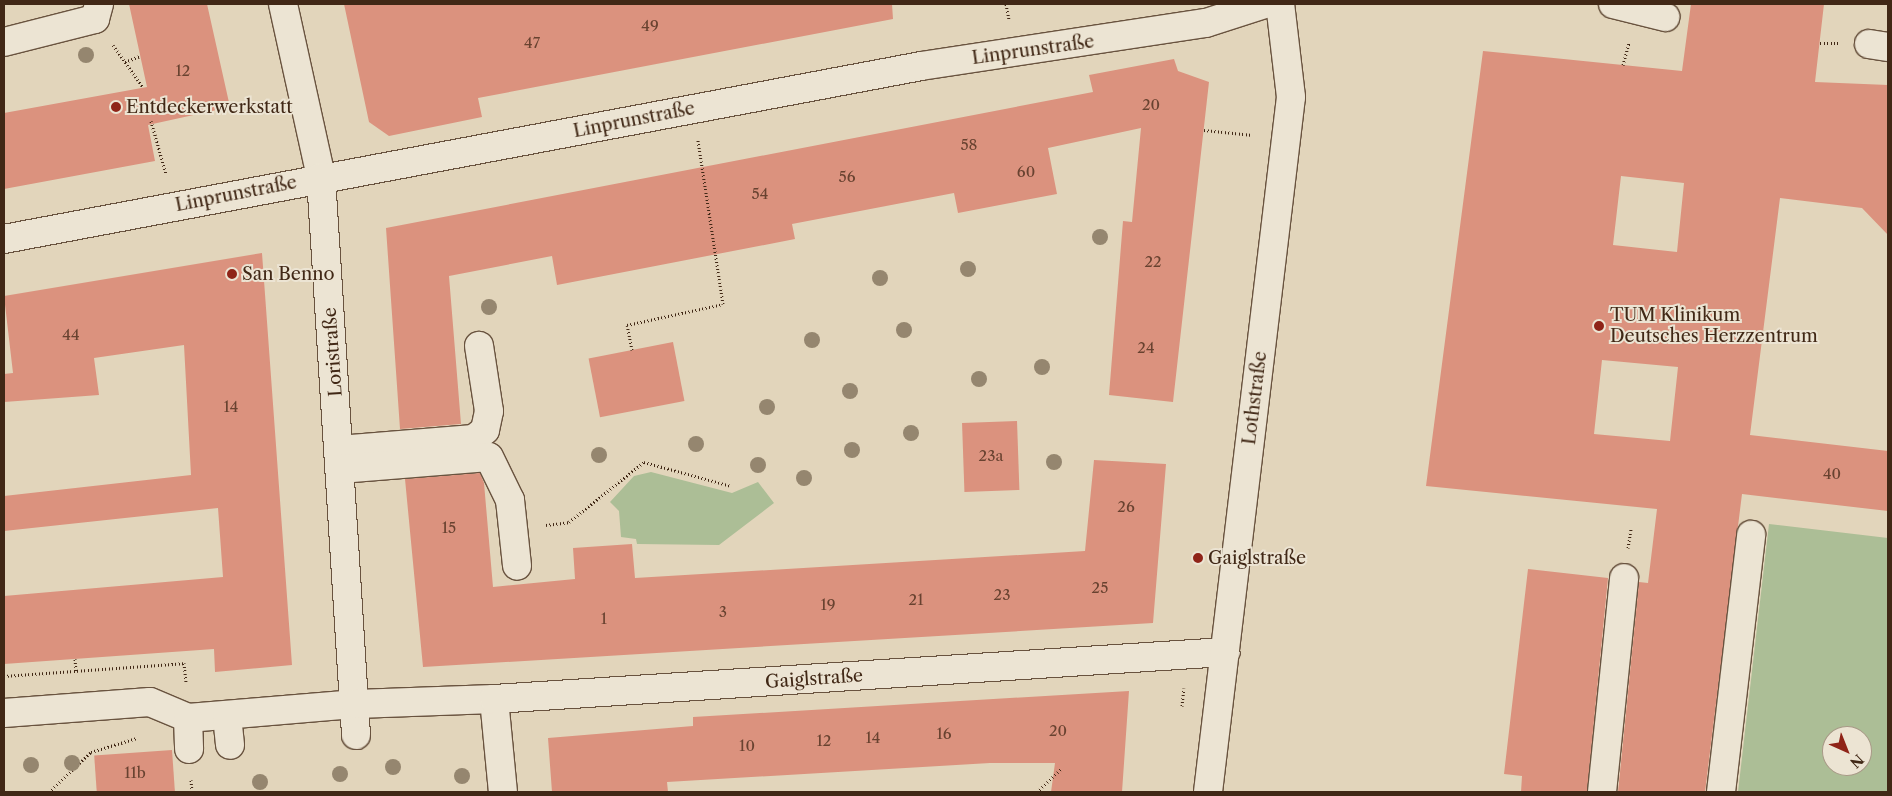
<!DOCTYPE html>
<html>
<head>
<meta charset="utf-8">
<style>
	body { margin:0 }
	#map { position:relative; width:1892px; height:796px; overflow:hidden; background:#e2d5bb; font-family:"Libre Caslon Text",serif }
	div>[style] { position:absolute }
	.green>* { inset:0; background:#acbe96 }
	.building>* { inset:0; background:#db927e; transform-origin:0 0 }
	.path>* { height:3px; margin-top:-1.5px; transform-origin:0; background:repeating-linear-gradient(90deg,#412816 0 1px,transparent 0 3.5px) }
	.roads { filter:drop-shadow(1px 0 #69533f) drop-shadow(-1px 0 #69533f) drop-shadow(0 1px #69533f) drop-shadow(0 -1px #69533f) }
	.minor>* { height:28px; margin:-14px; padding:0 14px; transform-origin:14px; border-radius:14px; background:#ece4d3 }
	.trees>* { width:16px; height:16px; margin:-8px; border-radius:50%; background:#95866f }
	.dots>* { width:14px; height:14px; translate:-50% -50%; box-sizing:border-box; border:2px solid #ece4d3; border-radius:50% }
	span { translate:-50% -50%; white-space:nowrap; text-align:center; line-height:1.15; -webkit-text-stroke:4px #ece4d3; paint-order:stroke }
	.number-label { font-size:15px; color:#684230 }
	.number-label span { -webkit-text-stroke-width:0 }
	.street-label { font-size:18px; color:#412816 }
	.poi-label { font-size:18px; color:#412816 }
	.left { translate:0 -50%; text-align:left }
	.frame { position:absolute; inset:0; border:5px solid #412816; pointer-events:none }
	.north { position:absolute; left:1822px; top:726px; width:50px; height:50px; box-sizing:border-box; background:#ece4d3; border:1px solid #a89987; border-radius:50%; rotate:136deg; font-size:14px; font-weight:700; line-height:20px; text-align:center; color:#412816 }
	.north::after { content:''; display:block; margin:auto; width:18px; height:22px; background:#8f2418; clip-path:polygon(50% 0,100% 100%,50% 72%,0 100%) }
</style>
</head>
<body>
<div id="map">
	<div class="green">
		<div style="clip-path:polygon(651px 472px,732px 493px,758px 482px,774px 503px,719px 545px,637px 544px,636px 539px,621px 537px,619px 511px,610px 502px,634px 476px)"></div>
		<div style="clip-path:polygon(evenodd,1769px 524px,1888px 538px,1888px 792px,1738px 792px,1769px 524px,1832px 736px,1862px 736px,1862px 766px,1832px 766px,1832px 736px)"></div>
	</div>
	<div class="building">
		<div style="clip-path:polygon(129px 4px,207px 4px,230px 107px,148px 125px,155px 161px,4px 189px,4px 113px,147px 87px)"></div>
		<div style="clip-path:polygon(344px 4px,892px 4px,893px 19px,478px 98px,482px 117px,389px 136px,369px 122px)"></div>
		<div style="clip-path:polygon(evenodd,1691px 4px,1824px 4px,1815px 82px,1888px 85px,1888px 235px,1862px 208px,1780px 198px,1750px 435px,1888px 451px,1888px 511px,1742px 494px,1705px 792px,1618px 792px,1639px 582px,1648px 583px,1657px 509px,1426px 486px,1483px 51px,1682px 71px,1691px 4px,1621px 176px,1684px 183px,1677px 252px,1613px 245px,1621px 176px,1691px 4px,1602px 360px,1678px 367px,1670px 441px,1594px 434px,1602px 360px)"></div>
		<div style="clip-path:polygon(1174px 59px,1178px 71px,1209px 82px,1173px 402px,1109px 395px,1123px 221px,1132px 222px,1141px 128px,1048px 148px,1057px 194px,958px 213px,954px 193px,792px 224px,795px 239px,557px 285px,552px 256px,449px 276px,461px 424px,400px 429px,386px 228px,1093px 92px,1089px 75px)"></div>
		<div style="clip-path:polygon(262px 253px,292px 665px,215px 672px,214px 649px,4px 664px,4px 596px,223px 577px,218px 508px,4px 531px,4px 496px,191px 475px,184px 345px,94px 358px,99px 395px,4px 402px,4px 374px,13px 373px,4px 296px)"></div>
		<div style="left:673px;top:342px;width:60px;height:86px;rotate:79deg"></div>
		<div style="left:1017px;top:421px;width:69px;height:55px;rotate:88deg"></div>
		<div style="clip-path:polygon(1094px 460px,1166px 464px,1153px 623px,423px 667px,405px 479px,480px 473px,484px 483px,493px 587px,575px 579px,573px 548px,632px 544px,635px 578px,1085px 551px)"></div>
		<div style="clip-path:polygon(1528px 569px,1608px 578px,1587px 792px,1521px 792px,1522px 776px,1504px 774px)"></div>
		<div style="clip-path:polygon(1129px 691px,1122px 792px,1051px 792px,1055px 763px,990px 763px,667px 782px,668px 792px,552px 792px,548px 738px,693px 726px,693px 717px)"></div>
		<div style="left:172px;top:750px;width:42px;height:78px;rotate:86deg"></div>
	</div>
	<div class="path">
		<div style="left:1006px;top:4px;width:16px;rotate:79deg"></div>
		<div style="left:1820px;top:43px;width:18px"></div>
		<div style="left:113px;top:45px;width:52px;rotate:54.5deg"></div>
		<div style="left:125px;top:62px;width:16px;rotate:-22deg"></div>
		<div style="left:1623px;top:65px;width:24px;rotate:-75deg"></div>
		<div style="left:151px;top:121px;width:55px;rotate:74.2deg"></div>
		<div style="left:1204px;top:130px;width:49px;rotate:5.8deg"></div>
		<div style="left:632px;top:350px;width:25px;rotate:-101deg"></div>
		<div style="left:627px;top:325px;width:98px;rotate:-12.3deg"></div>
		<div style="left:723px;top:304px;width:166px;rotate:-98.7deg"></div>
		<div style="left:546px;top:525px;width:23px;rotate:-7deg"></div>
		<div style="left:569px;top:522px;width:96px;rotate:-38.7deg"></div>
		<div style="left:644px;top:462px;width:90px;rotate:15.4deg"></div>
		<div style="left:1628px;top:548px;width:20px;rotate:-81deg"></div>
		<div style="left:75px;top:659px;width:12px;rotate:85deg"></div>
		<div style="left:4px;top:676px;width:180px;rotate:-4.1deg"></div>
		<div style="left:184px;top:663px;width:19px;rotate:84deg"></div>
		<div style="left:1182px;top:706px;width:18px;rotate:-84deg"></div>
		<div style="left:191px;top:780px;width:12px;rotate:85deg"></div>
		<div style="left:30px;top:792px;width:4px"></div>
		<div style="left:49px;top:792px;width:58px;rotate:-43.6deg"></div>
		<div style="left:91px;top:752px;width:48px;rotate:-16.9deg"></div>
		<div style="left:1037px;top:792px;width:33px;rotate:-44deg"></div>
	</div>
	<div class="roads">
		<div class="minor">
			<div style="left:283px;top:4px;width:177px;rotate:77.6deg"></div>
			<div style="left:321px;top:177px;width:559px;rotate:86.41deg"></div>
			<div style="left:1613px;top:4px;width:54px;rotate:14deg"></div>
			<div style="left:4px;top:42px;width:94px;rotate:-14.2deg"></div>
			<div style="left:95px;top:19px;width:16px;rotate:-75deg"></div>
			<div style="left:1869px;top:44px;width:19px;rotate:9deg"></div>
			<div style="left:4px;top:239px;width:933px;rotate:-10.68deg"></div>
			<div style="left:921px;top:66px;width:288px;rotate:-8.6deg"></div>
			<div style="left:1206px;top:23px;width:62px;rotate:-17.9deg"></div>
			<div style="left:339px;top:450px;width:135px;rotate:-4.7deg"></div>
			<div style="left:474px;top:439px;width:14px;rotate:-39deg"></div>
			<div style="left:485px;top:430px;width:19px;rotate:-78deg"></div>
			<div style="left:489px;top:411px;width:66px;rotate:-98.7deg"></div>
			<div style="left:340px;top:469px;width:149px;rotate:-4.6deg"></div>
			<div style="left:489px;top:457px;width:48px;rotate:64deg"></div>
			<div style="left:510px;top:500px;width:66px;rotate:83.9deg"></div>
			<div style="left:494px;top:699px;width:93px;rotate:84.5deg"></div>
			<div style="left:4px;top:713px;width:146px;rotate:-4.3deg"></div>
			<div style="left:150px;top:702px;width:41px;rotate:22.8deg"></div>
			<div style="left:188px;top:718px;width:169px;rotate:-4.8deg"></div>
			<div style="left:356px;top:704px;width:138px;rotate:-2.1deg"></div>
			<div style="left:494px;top:699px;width:733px;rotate:-3.68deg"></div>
			<div style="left:227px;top:716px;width:29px;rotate:84deg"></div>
			<div style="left:188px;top:718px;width:31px;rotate:88deg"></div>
			<div style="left:1208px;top:792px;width:700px;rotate:-83.19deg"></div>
			<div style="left:1291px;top:97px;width:94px;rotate:-96.7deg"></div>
			<div style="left:1602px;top:792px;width:215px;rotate:-84.1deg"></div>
			<div style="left:1721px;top:792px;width:259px;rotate:-83.3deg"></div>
		</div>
	</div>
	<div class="trees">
		<div style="left:86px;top:55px"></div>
		<div style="left:1100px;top:237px"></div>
		<div style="left:968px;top:269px"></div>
		<div style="left:880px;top:278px"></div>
		<div style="left:489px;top:307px"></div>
		<div style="left:904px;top:330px"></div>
		<div style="left:812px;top:340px"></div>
		<div style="left:1042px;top:367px"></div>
		<div style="left:979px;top:379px"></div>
		<div style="left:850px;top:391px"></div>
		<div style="left:767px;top:407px"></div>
		<div style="left:911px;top:433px"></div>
		<div style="left:696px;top:444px"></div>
		<div style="left:852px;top:450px"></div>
		<div style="left:599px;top:455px"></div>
		<div style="left:1054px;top:462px"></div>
		<div style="left:758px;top:465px"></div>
		<div style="left:804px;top:478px"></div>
		<div style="left:72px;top:763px"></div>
		<div style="left:31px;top:765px"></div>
		<div style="left:393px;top:767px"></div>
		<div style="left:340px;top:774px"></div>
		<div style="left:462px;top:776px"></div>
		<div style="left:260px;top:782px"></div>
	</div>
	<div class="dots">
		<div style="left:116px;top:107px;background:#8f2418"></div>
		<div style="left:232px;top:274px;background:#8f2418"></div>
		<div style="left:1599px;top:326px;background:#8f2418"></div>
		<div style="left:1198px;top:558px;background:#8f2418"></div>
	</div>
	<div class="number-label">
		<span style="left:650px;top:26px">49</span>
		<span style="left:532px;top:43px">47</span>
		<span style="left:183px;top:71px">12</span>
		<span style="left:1151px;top:105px">20</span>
		<span style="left:969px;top:145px">58</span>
		<span style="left:1026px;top:172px">60</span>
		<span style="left:847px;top:177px">56</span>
		<span style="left:760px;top:194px">54</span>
		<span style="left:1153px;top:262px">22</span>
		<span style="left:71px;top:335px">44</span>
		<span style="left:1146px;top:348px">24</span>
		<span style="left:231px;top:407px">14</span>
		<span style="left:991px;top:456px">23a</span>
		<span style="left:1832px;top:474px">40</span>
		<span style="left:1126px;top:507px">26</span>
		<span style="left:449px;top:528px">15</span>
		<span style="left:1100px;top:588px">25</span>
		<span style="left:1002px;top:595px">23</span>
		<span style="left:916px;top:600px">21</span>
		<span style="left:828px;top:605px">19</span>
		<span style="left:723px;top:612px">3</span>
		<span style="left:604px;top:619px">1</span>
		<span style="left:1058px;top:731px">20</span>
		<span style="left:944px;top:734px">16</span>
		<span style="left:873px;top:738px">14</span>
		<span style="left:824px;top:741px">12</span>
		<span style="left:747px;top:746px">10</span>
		<span style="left:135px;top:773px">11b</span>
	</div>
	<div class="street-label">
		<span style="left:1033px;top:50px;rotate:-8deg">Linprunstraße</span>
		<span style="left:634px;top:120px;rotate:-11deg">Linprunstraße</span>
		<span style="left:236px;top:194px;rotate:-11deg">Linprunstraße</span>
		<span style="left:333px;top:352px;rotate:-94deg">Loristraße</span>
		<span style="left:1255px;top:398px;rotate:-83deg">Lothstraße</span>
		<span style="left:814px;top:679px;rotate:-4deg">Gaiglstraße</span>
	</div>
	<div class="poi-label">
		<span class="left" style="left:126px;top:107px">Entdeckerwerkstatt</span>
		<span class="left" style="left:242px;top:274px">San Benno</span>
		<span class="left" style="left:1610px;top:326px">TUM Klinikum<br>Deutsches Herzzentrum</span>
		<span class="left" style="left:1208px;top:558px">Gaiglstraße</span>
	</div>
	<div class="frame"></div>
	<div class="north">N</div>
</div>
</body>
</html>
